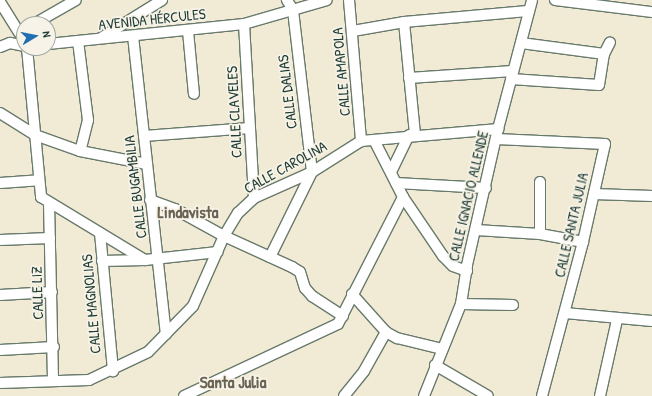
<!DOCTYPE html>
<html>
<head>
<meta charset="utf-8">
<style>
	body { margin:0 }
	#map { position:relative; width:652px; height:396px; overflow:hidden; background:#f1ead4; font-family:"Patrick Hand",sans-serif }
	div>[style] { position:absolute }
	.roads { filter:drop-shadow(1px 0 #687a6c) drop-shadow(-1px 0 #687a6c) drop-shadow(0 1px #687a6c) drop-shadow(0 -1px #687a6c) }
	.minor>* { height:10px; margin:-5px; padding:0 5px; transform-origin:5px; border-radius:5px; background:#fff }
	span { translate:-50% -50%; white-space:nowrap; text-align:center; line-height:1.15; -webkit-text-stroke:3.5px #f7f3e8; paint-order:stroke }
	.street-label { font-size:15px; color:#1f3d34 }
	.quarter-label { font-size:17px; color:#696453; font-weight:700 }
	.north { position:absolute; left:16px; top:16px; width:40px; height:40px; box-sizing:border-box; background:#f7f3e8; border:1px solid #a1aaa0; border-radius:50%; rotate:80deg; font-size:11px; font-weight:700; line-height:16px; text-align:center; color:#1f3d34 }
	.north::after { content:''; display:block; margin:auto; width:14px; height:18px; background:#1f6fb2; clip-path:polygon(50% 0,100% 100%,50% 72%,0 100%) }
</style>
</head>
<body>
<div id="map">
	<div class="roads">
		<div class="minor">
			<div style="left:349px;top:0;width:142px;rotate:85.1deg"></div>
			<div style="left:555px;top:0;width:98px;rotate:7.1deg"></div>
			<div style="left:0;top:2px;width:36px;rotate:58deg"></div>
			<div style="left:404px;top:22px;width:113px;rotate:84.4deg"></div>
			<div style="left:34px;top:24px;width:48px;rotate:-29.7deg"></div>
			<div style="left:244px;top:24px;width:174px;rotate:86.7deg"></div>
			<div style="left:188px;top:31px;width:63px;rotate:84.6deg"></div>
			<div style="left:353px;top:31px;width:52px;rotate:-10deg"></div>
			<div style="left:404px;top:22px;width:124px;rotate:-5.1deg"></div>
			<div style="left:133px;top:36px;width:300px;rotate:83.7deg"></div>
			<div style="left:101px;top:38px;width:72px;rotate:-31.9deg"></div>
			<div style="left:78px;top:41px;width:80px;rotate:82.8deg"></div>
			<div style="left:88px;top:120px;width:32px;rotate:104deg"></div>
			<div style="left:521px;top:43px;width:84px;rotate:7.5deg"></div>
			<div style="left:48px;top:44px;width:197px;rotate:-5.8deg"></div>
			<div style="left:244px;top:24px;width:86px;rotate:-16.1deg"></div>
			<div style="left:0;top:47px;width:11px;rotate:-22deg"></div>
			<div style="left:10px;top:43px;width:14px;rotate:12deg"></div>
			<div style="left:27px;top:48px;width:150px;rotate:84.6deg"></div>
			<div style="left:41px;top:197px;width:122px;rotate:31.2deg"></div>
			<div style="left:409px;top:78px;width:104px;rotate:-3.9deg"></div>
			<div style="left:511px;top:79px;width:88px;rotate:3.9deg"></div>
			<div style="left:599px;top:85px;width:31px;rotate:-81deg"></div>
			<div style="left:604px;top:54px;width:13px;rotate:-63deg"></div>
			<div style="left:0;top:113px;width:41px;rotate:32.2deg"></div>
			<div style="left:35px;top:135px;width:48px;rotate:19.6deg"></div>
			<div style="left:80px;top:151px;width:68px;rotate:11deg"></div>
			<div style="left:144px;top:136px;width:106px;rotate:-4.3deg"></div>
			<div style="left:496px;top:139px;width:109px;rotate:2.6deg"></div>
			<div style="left:605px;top:144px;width:100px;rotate:102.7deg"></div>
			<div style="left:583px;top:242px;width:159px;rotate:104.9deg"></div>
			<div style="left:374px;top:140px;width:64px;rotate:63deg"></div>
			<div style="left:403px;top:197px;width:71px;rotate:55.9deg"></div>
			<div style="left:443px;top:256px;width:14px;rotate:45deg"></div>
			<div style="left:453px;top:266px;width:15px;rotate:20deg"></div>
			<div style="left:391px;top:172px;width:41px;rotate:-64.1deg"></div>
			<div style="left:0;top:183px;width:39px;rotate:-4deg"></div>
			<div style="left:396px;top:183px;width:90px;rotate:3.2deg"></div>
			<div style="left:594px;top:194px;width:58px;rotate:2deg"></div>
			<div style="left:150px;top:200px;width:27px;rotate:20deg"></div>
			<div style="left:175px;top:209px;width:56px;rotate:28.9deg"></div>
			<div style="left:224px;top:236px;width:75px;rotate:24.5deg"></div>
			<div style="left:292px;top:267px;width:9px;rotate:32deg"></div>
			<div style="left:300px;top:272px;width:17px;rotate:73deg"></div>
			<div style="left:305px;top:288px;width:11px;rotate:49deg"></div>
			<div style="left:312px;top:296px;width:37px;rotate:33deg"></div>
			<div style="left:49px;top:203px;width:178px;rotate:88.7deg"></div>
			<div style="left:476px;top:230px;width:64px;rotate:3.6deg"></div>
			<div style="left:540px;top:234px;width:44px;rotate:10.5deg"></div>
			<div style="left:100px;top:233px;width:139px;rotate:84.6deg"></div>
			<div style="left:540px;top:234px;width:52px;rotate:-90deg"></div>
			<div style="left:0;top:240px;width:50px;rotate:-2.3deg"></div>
			<div style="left:270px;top:257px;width:95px;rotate:-63.7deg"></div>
			<div style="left:312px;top:172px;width:163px;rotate:-96.7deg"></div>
			<div style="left:293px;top:10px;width:12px;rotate:-121deg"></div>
			<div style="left:102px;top:261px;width:43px;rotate:-1.3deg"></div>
			<div style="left:145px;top:260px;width:73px;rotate:-6.3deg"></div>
			<div style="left:352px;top:294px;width:51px;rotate:48.2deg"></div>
			<div style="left:386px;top:332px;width:13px;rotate:29deg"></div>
			<div style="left:397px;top:338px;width:46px;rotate:13.7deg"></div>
			<div style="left:0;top:295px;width:52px;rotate:-3.3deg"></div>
			<div style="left:461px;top:304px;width:52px;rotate:1.1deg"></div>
			<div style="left:565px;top:313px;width:87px;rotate:5.3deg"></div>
			<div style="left:0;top:350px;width:54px;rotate:-3.2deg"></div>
			<div style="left:435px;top:365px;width:61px;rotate:30.3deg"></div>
			<div style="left:0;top:383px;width:89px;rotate:-1.9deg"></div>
			<div style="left:89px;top:380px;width:65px;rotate:-25.4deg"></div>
			<div style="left:148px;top:352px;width:64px;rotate:-45.6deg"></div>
			<div style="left:193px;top:306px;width:77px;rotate:-66.1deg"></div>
			<div style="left:224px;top:236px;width:27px;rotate:-59deg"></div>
			<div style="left:238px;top:213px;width:22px;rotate:-43deg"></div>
			<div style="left:254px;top:198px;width:64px;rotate:-24.1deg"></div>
			<div style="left:312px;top:172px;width:58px;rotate:-32.3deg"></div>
			<div style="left:361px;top:141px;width:138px;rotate:-5deg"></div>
			<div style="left:184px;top:396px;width:170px;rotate:-25.1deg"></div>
			<div style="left:338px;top:324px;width:143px;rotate:-62.9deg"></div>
			<div style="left:344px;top:396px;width:32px;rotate:-51deg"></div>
			<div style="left:364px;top:371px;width:45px;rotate:-60.6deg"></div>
			<div style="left:424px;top:396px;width:99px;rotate:-68.1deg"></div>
			<div style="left:461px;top:304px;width:39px;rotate:-81deg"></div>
			<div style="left:467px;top:265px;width:139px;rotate:-77.2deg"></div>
			<div style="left:498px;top:129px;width:133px;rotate:-75.2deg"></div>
			<div style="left:600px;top:396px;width:78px;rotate:-77.4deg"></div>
		</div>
	</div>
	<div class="street-label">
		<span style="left:152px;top:19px;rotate:-6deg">AVENIDA HÉRCULES</span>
		<span style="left:341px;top:72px;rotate:-95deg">CALLE AMAPOLA</span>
		<span style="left:287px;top:92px;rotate:-97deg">CALLE DALIAS</span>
		<span style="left:234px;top:112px;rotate:-93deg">CALLE CLAVELES</span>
		<span style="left:285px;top:167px;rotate:-29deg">CALLE CAROLINA</span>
		<span style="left:135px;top:187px;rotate:-97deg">CALLE BUGAMBILIA</span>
		<span style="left:468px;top:196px;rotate:-77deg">CALLE IGNACIO ALLENDE</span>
		<span style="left:571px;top:225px;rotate:-77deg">CALLE SANTA JULIA</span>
		<span style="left:37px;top:293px;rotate:-92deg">CALLE LIZ</span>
		<span style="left:91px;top:304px;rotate:-95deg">CALLE MAGNOLIAS</span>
	</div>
	<div class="quarter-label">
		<span style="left:188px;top:212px">Lindavista</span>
		<span style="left:233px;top:382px">Santa Julia</span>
	</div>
	<div class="north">N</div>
</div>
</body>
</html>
